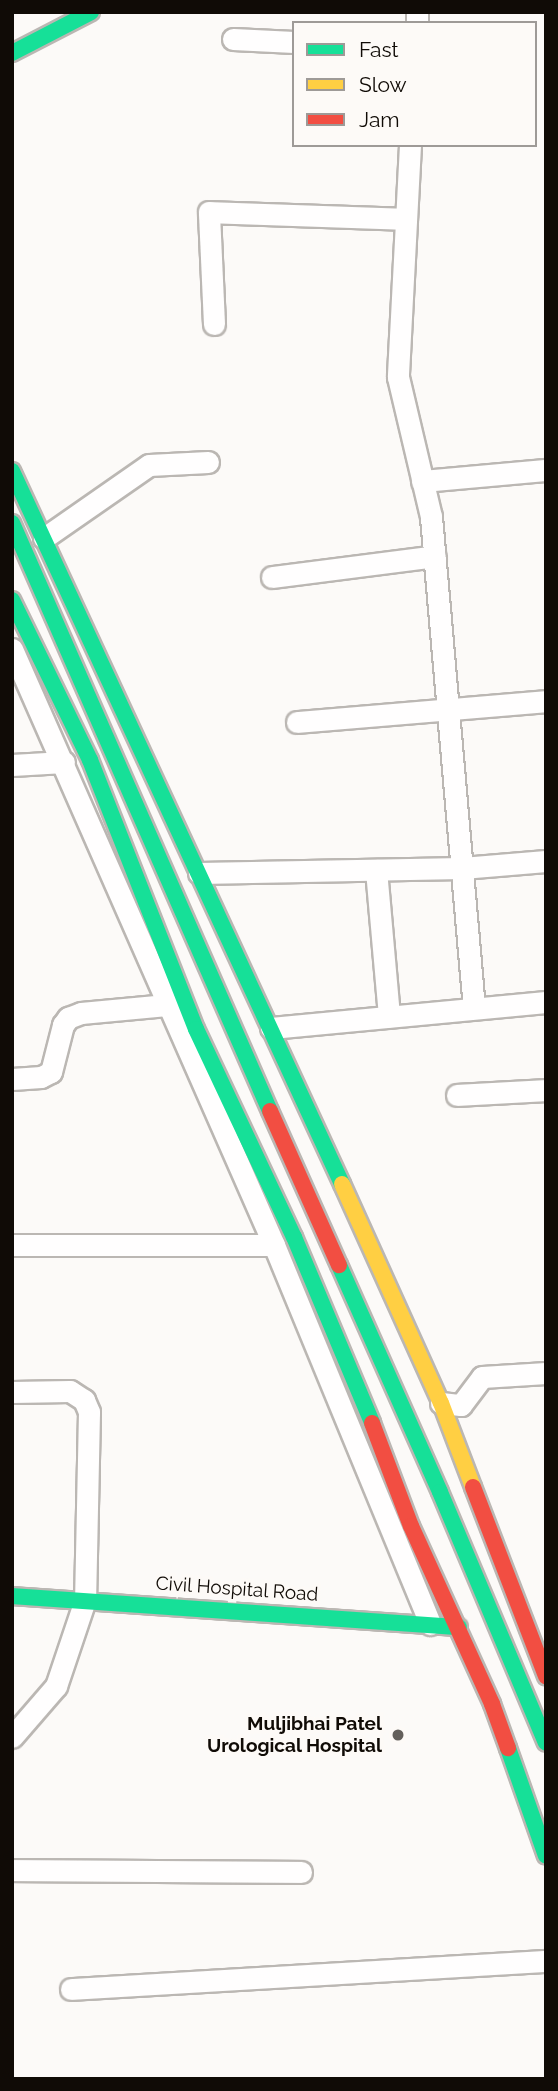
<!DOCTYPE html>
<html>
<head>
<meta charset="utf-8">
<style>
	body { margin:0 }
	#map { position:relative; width:558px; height:2091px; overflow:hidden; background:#fcfaf8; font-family:Raleway,sans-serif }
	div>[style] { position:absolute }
	.roads { filter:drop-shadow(2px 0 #bbb7b3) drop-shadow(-2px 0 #bbb7b3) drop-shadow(0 2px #bbb7b3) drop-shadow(0 -2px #bbb7b3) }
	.street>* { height:21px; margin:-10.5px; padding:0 10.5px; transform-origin:10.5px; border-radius:10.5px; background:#fffefe }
	.fast>* { height:16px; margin:-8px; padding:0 8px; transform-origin:8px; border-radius:8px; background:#16e098 }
	.slow>* { height:16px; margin:-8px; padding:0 8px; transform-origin:8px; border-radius:8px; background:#ffcf43 }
	.jam>* { height:16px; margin:-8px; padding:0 8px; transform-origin:8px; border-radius:8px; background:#f24e42 }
	.dots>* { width:19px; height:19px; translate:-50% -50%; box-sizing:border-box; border:4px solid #fdfaf7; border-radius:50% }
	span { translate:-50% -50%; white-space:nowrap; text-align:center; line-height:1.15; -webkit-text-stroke:7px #fdfaf7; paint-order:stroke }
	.street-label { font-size:19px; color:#100b06 }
	.poi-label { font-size:19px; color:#100b06; font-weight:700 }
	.right { translate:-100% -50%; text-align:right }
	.frame { position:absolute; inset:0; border:14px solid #100b06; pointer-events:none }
	.legend { position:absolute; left:292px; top:21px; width:245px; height:126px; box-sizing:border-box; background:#fdfaf7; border:2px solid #9e9a97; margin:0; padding:9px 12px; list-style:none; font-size:21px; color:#100b06 }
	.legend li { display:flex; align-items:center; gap:14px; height:35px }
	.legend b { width:35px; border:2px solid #9e9a97 }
</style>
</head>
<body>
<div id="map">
	<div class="roads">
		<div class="street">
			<div style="left:417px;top:23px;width:11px;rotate:-90deg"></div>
			<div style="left:233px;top:39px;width:61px;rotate:2.8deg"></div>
			<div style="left:410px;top:145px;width:232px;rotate:93deg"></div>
			<div style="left:398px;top:377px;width:144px;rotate:76.7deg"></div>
			<div style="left:431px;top:517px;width:492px;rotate:85deg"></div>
			<div style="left:214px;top:324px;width:112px;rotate:-92.6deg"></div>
			<div style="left:209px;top:212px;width:197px;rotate:2deg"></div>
			<div style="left:422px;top:481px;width:124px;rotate:-5.1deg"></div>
			<div style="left:44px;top:538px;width:128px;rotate:-34.8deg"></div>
			<div style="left:149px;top:465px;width:59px;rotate:-2.9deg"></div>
			<div style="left:272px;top:577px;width:164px;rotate:-7.3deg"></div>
			<div style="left:12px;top:649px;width:651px;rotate:66.27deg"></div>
			<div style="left:274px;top:1245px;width:410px;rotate:67.6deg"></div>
			<div style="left:297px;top:722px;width:250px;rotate:-4.8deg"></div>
			<div style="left:12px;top:765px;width:52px;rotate:-3.3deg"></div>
			<div style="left:376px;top:870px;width:147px;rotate:84.9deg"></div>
			<div style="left:199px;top:873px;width:263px;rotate:-1.1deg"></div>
			<div style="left:462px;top:868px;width:84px;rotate:-4.8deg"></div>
			<div style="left:271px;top:1028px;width:276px;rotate:-5.4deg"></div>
			<div style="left:12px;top:1079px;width:29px;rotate:-4deg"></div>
			<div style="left:41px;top:1077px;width:11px;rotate:-27deg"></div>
			<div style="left:51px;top:1072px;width:49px;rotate:-75.7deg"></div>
			<div style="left:63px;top:1025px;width:9px;rotate:-54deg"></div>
			<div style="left:68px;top:1018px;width:14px;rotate:-21deg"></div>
			<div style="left:81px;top:1013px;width:86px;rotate:-5.3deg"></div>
			<div style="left:457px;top:1095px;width:89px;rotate:-3.2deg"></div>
			<div style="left:12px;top:1245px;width:262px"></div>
			<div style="left:12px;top:1392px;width:58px;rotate:-1deg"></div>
			<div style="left:70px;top:1391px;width:17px;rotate:33deg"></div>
			<div style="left:84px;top:1400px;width:13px;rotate:67deg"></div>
			<div style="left:89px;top:1412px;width:188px;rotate:91.2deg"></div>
			<div style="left:85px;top:1600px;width:91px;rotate:108.6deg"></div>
			<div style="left:56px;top:1686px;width:67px;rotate:130.8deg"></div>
			<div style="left:441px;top:1403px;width:20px;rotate:6deg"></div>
			<div style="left:461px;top:1405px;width:35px;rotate:-53deg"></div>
			<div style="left:482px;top:1377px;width:64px;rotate:-3.6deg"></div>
			<div style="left:12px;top:1870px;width:289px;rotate:0.4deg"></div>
			<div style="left:71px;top:1989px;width:476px;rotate:-3.4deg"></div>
		</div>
		<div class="fast">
			<div style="left:12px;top:53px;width:89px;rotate:-27.4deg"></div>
			<div style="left:12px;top:471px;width:786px;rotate:65.16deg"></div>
			<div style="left:12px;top:523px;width:642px;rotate:66.31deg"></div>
			<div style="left:12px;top:600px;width:178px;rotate:64deg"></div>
			<div style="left:90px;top:760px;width:289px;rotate:68.5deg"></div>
			<div style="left:196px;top:1029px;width:230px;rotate:64.8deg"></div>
			<div style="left:294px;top:1237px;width:202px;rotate:67.2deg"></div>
			<div style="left:339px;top:1265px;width:248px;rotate:66deg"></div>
			<div style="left:440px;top:1492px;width:272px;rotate:67.1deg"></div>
			<div style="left:12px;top:1596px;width:448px;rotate:4deg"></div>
			<div style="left:508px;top:1748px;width:114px;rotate:70.6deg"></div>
		</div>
		<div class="slow">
			<div style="left:342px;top:1184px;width:240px;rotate:65.7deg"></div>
			<div style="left:441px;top:1403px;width:90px;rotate:69.1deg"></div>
		</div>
		<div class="jam">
			<div style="left:270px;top:1111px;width:169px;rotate:65.9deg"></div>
			<div style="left:372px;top:1423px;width:110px;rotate:69.3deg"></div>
			<div style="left:411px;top:1526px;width:196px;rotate:65.5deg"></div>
			<div style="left:492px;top:1704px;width:47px;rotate:70deg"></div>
			<div style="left:473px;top:1487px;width:203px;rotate:68.9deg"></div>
		</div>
	</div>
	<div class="dots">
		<div style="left:398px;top:1735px;background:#635f5b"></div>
	</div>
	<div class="street-label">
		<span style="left:237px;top:1589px;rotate:4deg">Civil Hospital Road</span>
	</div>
	<div class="poi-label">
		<span class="right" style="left:382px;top:1735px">Muljibhai Patel<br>Urological Hospital</span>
	</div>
	<div class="frame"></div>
	<ul class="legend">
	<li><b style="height:9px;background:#16e098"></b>Fast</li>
	<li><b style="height:9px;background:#ffcf43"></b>Slow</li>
	<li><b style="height:9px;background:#f24e42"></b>Jam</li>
	</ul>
</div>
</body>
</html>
